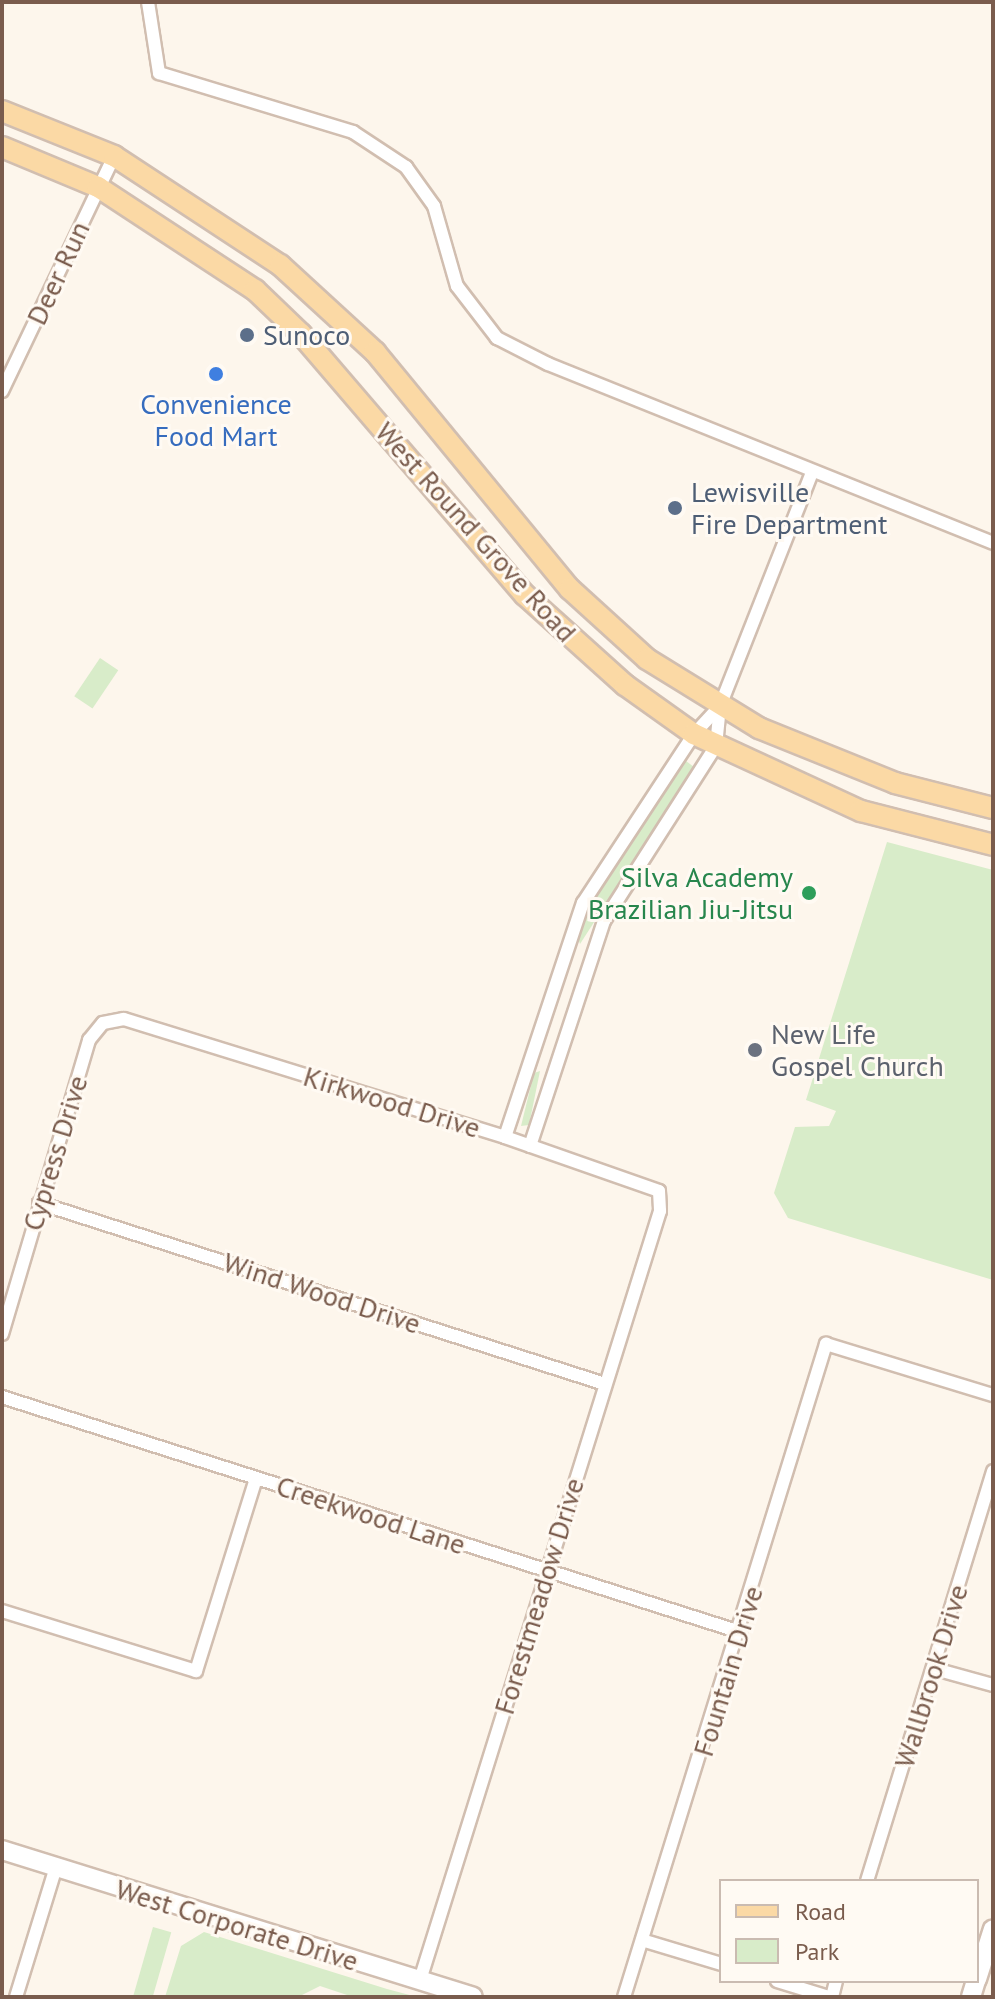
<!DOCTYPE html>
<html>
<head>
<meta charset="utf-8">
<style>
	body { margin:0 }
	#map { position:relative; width:995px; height:1999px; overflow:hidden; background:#fdf6ec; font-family:"PT Sans",sans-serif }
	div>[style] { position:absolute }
	.green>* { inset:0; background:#d8ecc9; transform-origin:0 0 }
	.roads { filter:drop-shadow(2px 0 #d1beb0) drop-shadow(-2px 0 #d1beb0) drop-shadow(0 2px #d1beb0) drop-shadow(0 -2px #d1beb0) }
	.street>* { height:12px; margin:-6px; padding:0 6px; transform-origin:6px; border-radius:6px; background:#fff }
	.secondary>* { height:18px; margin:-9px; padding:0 9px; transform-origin:9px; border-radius:9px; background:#fff }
	.primary>* { height:20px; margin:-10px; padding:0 10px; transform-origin:10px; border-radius:10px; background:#fbd9a5 }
	.dots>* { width:22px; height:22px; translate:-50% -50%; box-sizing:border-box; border:4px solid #fffaf3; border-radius:50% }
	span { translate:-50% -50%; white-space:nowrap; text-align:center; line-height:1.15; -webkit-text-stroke:6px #fffaf3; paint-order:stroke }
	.street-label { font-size:28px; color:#7a5c4d }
	.service-label { font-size:28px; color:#4e5e75 }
	.left { translate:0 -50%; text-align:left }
	.shop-label { font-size:28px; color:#366cbe }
	.leisure-label { font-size:28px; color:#27864d }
	.right { translate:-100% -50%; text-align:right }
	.worship-label { font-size:28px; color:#5b616d }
	.frame { position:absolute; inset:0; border:4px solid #7a5c4d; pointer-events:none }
	.legend { position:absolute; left:719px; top:1879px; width:260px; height:104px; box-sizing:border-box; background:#fffaf3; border:2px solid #cabbb1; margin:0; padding:10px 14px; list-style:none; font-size:24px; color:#7a5c4d }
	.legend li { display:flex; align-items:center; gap:16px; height:40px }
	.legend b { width:40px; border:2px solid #cabbb1 }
</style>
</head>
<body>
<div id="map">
	<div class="green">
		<div style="left:100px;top:658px;width:22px;height:46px;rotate:34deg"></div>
		<div style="clip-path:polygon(686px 761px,694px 767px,580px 944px,577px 935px,601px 888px)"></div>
		<div style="clip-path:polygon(887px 842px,993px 870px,993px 1280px,788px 1218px,774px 1193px,795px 1127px,829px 1126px,836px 1111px,806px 1100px)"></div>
		<div style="clip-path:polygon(540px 1071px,529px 1125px,521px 1126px,534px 1073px)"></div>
		<div style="left:153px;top:1927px;width:19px;height:73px;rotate:16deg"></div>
		<div style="clip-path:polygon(204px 1932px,387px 1989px,417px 1997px,353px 1997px,320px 1986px,298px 1997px,165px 1997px,181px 1946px)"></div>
	</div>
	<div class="roads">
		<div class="street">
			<div style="left:148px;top:2px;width:72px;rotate:81.2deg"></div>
			<div style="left:159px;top:73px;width:203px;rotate:16.9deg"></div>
			<div style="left:353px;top:132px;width:64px;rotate:33.4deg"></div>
			<div style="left:406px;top:167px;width:48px;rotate:54.3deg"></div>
			<div style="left:434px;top:206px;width:83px;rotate:74deg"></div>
			<div style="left:457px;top:286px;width:66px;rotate:52.4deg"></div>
			<div style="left:497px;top:338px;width:57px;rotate:27deg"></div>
			<div style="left:548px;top:364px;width:480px;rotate:21.9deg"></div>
			<div style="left:2px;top:391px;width:260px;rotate:-64.5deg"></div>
			<div style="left:505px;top:1137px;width:247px;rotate:-71.6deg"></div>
			<div style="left:583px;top:903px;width:202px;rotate:-56.7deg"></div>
			<div style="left:694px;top:734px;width:38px;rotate:-47deg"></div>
			<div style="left:530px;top:1146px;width:237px;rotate:-71.8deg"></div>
			<div style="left:604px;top:921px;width:208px;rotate:-57.4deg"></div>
			<div style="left:716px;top:746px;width:40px;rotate:-84.3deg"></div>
			<div style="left:720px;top:706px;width:251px;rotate:-68.5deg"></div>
			<div style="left:39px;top:1203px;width:594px;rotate:17.73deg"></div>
			<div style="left:2px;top:1334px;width:307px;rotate:-73.5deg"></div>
			<div style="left:89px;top:1040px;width:22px;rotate:-51deg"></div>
			<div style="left:103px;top:1023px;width:21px;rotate:-11deg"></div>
			<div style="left:124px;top:1019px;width:399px;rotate:17.2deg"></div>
			<div style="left:505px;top:1137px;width:163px;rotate:19.3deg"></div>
			<div style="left:659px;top:1191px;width:20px;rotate:87deg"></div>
			<div style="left:660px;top:1211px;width:806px;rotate:107.33deg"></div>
			<div style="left:2px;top:1397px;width:775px;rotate:17.66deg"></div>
			<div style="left:2px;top:1611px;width:203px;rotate:17.2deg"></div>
			<div style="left:196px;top:1671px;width:202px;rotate:-72.7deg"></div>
			<div style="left:935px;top:1669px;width:60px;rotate:15.4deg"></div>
			<div style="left:867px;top:1881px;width:429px;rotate:-72.9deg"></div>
			<div style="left:645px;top:1941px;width:79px;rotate:16.8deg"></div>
			<div style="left:777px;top:1981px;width:54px;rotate:17.1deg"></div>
			<div style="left:16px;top:1997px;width:133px;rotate:-72.9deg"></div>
			<div style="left:624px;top:1997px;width:684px;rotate:-72.81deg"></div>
			<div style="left:826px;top:1344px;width:175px;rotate:17deg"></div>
			<div style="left:832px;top:1997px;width:16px;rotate:-76deg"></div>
		</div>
		<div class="secondary">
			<div style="left:2px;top:1850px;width:493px;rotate:17.3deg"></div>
			<div style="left:977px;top:1979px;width:52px;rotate:-72.3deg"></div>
			<div style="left:971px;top:1997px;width:17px;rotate:-73deg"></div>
		</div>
		<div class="primary">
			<div style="left:2px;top:111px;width:121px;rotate:21.9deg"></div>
			<div style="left:114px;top:156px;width:199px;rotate:33.3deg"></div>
			<div style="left:280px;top:265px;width:129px;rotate:42.5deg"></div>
			<div style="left:375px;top:352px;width:307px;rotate:50.6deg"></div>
			<div style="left:570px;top:589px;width:104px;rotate:42.3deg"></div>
			<div style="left:647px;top:659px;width:132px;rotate:31.6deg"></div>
			<div style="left:759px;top:728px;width:147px;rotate:22deg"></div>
			<div style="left:895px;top:783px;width:101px;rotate:14.3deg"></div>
			<div style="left:2px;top:147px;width:104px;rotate:22.6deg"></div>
			<div style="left:98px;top:187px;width:188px;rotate:33.3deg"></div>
			<div style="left:255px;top:290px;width:64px;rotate:43.7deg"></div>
			<div style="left:301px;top:334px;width:344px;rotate:49.4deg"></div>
			<div style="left:525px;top:595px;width:135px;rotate:42deg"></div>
			<div style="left:625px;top:685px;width:85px;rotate:35.4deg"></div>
			<div style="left:694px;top:734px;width:184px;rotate:24.8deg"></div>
			<div style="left:861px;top:811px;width:136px;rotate:14.4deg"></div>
		</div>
	</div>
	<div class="dots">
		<div style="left:247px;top:335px;background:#5c6f8a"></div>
		<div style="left:216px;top:374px;background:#3f7fe0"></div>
		<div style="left:675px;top:508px;background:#5c6f8a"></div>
		<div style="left:809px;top:893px;background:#2e9e5b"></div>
		<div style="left:755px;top:1050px;background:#6b7280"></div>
	</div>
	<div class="street-label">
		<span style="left:58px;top:273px;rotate:-65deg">Deer Run</span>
		<span style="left:476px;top:532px;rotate:48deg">West Round Grove Road</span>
		<span style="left:392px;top:1102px;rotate:17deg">Kirkwood Drive</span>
		<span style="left:55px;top:1153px;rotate:-73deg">Cypress Drive</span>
		<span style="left:322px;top:1293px;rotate:18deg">Wind Wood Drive</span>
		<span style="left:371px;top:1515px;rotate:18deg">Creekwood Lane</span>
		<span style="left:539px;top:1596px;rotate:-73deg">Forestmeadow Drive</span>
		<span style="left:728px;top:1671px;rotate:-73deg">Fountain Drive</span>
		<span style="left:931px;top:1676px;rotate:-73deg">Wallbrook Drive</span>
		<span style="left:237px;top:1925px;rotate:17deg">West Corporate Drive</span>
	</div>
	<div class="service-label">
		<span class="left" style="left:263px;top:335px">Sunoco</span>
		<span class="left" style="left:691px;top:508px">Lewisville<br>Fire Department</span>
	</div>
	<div class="shop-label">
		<span style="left:216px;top:420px">Convenience<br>Food Mart</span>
	</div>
	<div class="leisure-label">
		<span class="right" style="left:793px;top:893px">Silva Academy<br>Brazilian Jiu-Jitsu</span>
	</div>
	<div class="worship-label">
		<span class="left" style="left:771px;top:1050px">New Life<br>Gospel Church</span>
	</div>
	<div class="frame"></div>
	<ul class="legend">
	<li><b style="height:10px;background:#fbd9a5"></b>Road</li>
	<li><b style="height:22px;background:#d8ecc9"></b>Park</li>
	</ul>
</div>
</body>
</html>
